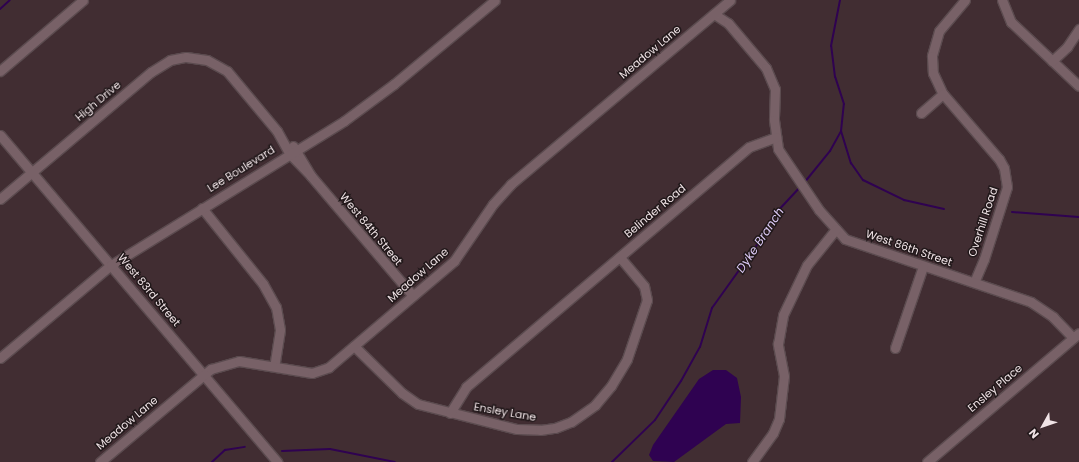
<!DOCTYPE html>
<html>
<head>
<meta charset="utf-8">
<style>
	body { margin:0 }
	#map { position:relative; width:1079px; height:462px; overflow:hidden; background:#412d32; font-family:Poppins,sans-serif }
	div>[style] { position:absolute }
	.water>* { inset:0; background:#2f0251 }
	.stream>* { height:2px; margin:-1px; padding:0 1px; transform-origin:1px; border-radius:1px; background:#2f0251 }
	.roads { filter:drop-shadow(1px 0 #5b4b4f) drop-shadow(-1px 0 #5b4b4f) drop-shadow(0 1px #5b4b4f) drop-shadow(0 -1px #5b4b4f) }
	.minor>* { height:9px; margin:-4.5px; padding:0 4.5px; transform-origin:4.5px; border-radius:4.5px; background:#786167 }
	span { translate:-50% -50%; white-space:nowrap; text-align:center; line-height:1.15; -webkit-text-stroke:3px #21181a; paint-order:stroke }
	.street-label { font-size:11px; color:#f0e3e6 }
	.water-label { font-size:12px; color:#dccaf6; font-style:italic }
	.north { position:absolute; left:1023px; top:406px; width:40px; height:40px; -webkit-text-stroke:3px #21181a; paint-order:stroke; rotate:230deg; font-size:11px; font-weight:700; line-height:16px; text-align:center; color:#f0e3e6 }
	.north::after { content:''; display:block; margin:auto; width:14px; height:18px; background:#f0e3e6; clip-path:polygon(50% 0,100% 100%,50% 72%,0 100%) }
</style>
</head>
<body>
<div id="map">
	<div class="water">
		<div style="clip-path:polygon(713px 370px,726px 370px,737px 378px,741px 397px,740px 423px,726px 424px,674px 462px,653px 461px,649px 455px,653px 445px,699px 379px)"></div>
	</div>
	<div class="stream">
		<div style="left:0;top:9px;width:13px;rotate:-42deg"></div>
		<div style="left:841px;top:131px;width:34px;rotate:73deg"></div>
		<div style="left:851px;top:163px;width:21px;rotate:55deg"></div>
		<div style="left:863px;top:180px;width:46px;rotate:26deg"></div>
		<div style="left:904px;top:200px;width:41px;rotate:12.7deg"></div>
		<div style="left:804px;top:183px;width:41px;rotate:-50.9deg"></div>
		<div style="left:830px;top:151px;width:23px;rotate:-61deg"></div>
		<div style="left:841px;top:131px;width:27px;rotate:-84deg"></div>
		<div style="left:844px;top:104px;width:28px;rotate:-108deg"></div>
		<div style="left:835px;top:77px;width:31px;rotate:-97deg"></div>
		<div style="left:831px;top:46px;width:47px;rotate:-78.9deg"></div>
		<div style="left:1012px;top:212px;width:67px;rotate:4.3deg"></div>
		<div style="left:282px;top:451px;width:48px;rotate:-2.4deg"></div>
		<div style="left:330px;top:449px;width:66px;rotate:11.3deg"></div>
		<div style="left:212px;top:462px;width:18px;rotate:-43deg"></div>
		<div style="left:225px;top:450px;width:20px;rotate:-9deg"></div>
		<div style="left:612px;top:462px;width:60px;rotate:-44.3deg"></div>
		<div style="left:655px;top:420px;width:47px;rotate:-56.3deg"></div>
		<div style="left:681px;top:381px;width:39px;rotate:-61deg"></div>
		<div style="left:700px;top:347px;width:41px;rotate:-72.9deg"></div>
		<div style="left:712px;top:308px;width:74px;rotate:-54.4deg"></div>
		<div style="left:755px;top:248px;width:38px;rotate:-60deg"></div>
		<div style="left:774px;top:215px;width:38px;rotate:-47deg"></div>
	</div>
	<div class="roads">
		<div class="minor">
			<div style="left:965px;top:0;width:40px;rotate:130deg"></div>
			<div style="left:939px;top:31px;width:26px;rotate:106deg"></div>
			<div style="left:932px;top:56px;width:17px;rotate:87deg"></div>
			<div style="left:933px;top:73px;width:23px;rotate:65deg"></div>
			<div style="left:943px;top:94px;width:86px;rotate:49.3deg"></div>
			<div style="left:999px;top:159px;width:10px;rotate:61deg"></div>
			<div style="left:1004px;top:168px;width:19px;rotate:81deg"></div>
			<div style="left:1007px;top:187px;width:76px;rotate:107.7deg"></div>
			<div style="left:984px;top:259px;width:25px;rotate:113deg"></div>
			<div style="left:1002px;top:0;width:24px;rotate:68deg"></div>
			<div style="left:1011px;top:22px;width:93px;rotate:43.3deg"></div>
			<div style="left:714px;top:14px;width:17px;rotate:33deg"></div>
			<div style="left:728px;top:23px;width:59px;rotate:49.8deg"></div>
			<div style="left:766px;top:68px;width:23px;rotate:67deg"></div>
			<div style="left:775px;top:89px;width:31px;rotate:92deg"></div>
			<div style="left:774px;top:120px;width:29px;rotate:82deg"></div>
			<div style="left:778px;top:149px;width:73px;rotate:56.1deg"></div>
			<div style="left:819px;top:210px;width:39px;rotate:48deg"></div>
			<div style="left:845px;top:239px;width:196px;rotate:18.7deg"></div>
			<div style="left:1031px;top:302px;width:27px;rotate:34deg"></div>
			<div style="left:1053px;top:317px;width:29px;rotate:46deg"></div>
			<div style="left:1052px;top:61px;width:21px;rotate:-43deg"></div>
			<div style="left:1067px;top:47px;width:22px;rotate:-56deg"></div>
			<div style="left:0;top:71px;width:109px;rotate:-40.5deg"></div>
			<div style="left:921px;top:113px;width:29px;rotate:-41deg"></div>
			<div style="left:0;top:135px;width:429px;rotate:49.7deg"></div>
			<div style="left:293px;top:146px;width:35px;rotate:59deg"></div>
			<div style="left:311px;top:176px;width:157px;rotate:49.6deg"></div>
			<div style="left:0;top:199px;width:197px;rotate:-40.1deg"></div>
			<div style="left:151px;top:72px;width:22px;rotate:-32deg"></div>
			<div style="left:170px;top:60px;width:16px;rotate:-11deg"></div>
			<div style="left:186px;top:57px;width:21px;rotate:8deg"></div>
			<div style="left:207px;top:60px;width:23px;rotate:29deg"></div>
			<div style="left:227px;top:71px;width:78px;rotate:50.2deg"></div>
			<div style="left:277px;top:131px;width:26px;rotate:61deg"></div>
			<div style="left:290px;top:154px;width:30px;rotate:46deg"></div>
			<div style="left:202px;top:208px;width:97px;rotate:51.2deg"></div>
			<div style="left:263px;top:284px;width:26px;rotate:61deg"></div>
			<div style="left:276px;top:307px;width:23px;rotate:80deg"></div>
			<div style="left:280px;top:330px;width:36px;rotate:99deg"></div>
			<div style="left:354px;top:346px;width:67px;rotate:44.4deg"></div>
			<div style="left:402px;top:393px;width:19px;rotate:35deg"></div>
			<div style="left:418px;top:404px;width:102px;rotate:14.2deg"></div>
			<div style="left:517px;top:429px;width:23px;rotate:2deg"></div>
			<div style="left:540px;top:430px;width:15px;rotate:-8deg"></div>
			<div style="left:555px;top:428px;width:17px;rotate:-21deg"></div>
			<div style="left:571px;top:422px;width:29px;rotate:-35deg"></div>
			<div style="left:595px;top:405px;width:25px;rotate:-50deg"></div>
			<div style="left:611px;top:386px;width:31px;rotate:-59deg"></div>
			<div style="left:627px;top:359px;width:62px;rotate:-71.3deg"></div>
			<div style="left:647px;top:300px;width:14px;rotate:-102deg"></div>
			<div style="left:644px;top:286px;width:38px;rotate:-130deg"></div>
			<div style="left:895px;top:348px;width:87px;rotate:-71.1deg"></div>
			<div style="left:0;top:358px;width:145px;rotate:-40deg"></div>
			<div style="left:111px;top:265px;width:274px;rotate:-31.7deg"></div>
			<div style="left:344px;top:121px;width:62px;rotate:-36.5deg"></div>
			<div style="left:394px;top:84px;width:131px;rotate:-39.7deg"></div>
			<div style="left:450px;top:413px;width:31px;rotate:-58deg"></div>
			<div style="left:466px;top:387px;width:371px;rotate:-40.3deg"></div>
			<div style="left:749px;top:147px;width:29px;rotate:-20deg"></div>
			<div style="left:100px;top:462px;width:145px;rotate:-40deg"></div>
			<div style="left:211px;top:369px;width:29px;rotate:-16deg"></div>
			<div style="left:239px;top:361px;width:74px;rotate:9.3deg"></div>
			<div style="left:312px;top:373px;width:18px;rotate:-19deg"></div>
			<div style="left:329px;top:367px;width:164px;rotate:-40.3deg"></div>
			<div style="left:454px;top:261px;width:69px;rotate:-55.6deg"></div>
			<div style="left:493px;top:204px;width:27px;rotate:-48deg"></div>
			<div style="left:511px;top:184px;width:286px;rotate:-40deg"></div>
			<div style="left:752px;top:462px;width:36px;rotate:-54deg"></div>
			<div style="left:773px;top:433px;width:15px;rotate:-67deg"></div>
			<div style="left:779px;top:419px;width:43px;rotate:-83.4deg"></div>
			<div style="left:784px;top:376px;width:33px;rotate:-101deg"></div>
			<div style="left:778px;top:344px;width:29px;rotate:-80deg"></div>
			<div style="left:783px;top:315px;width:55px;rotate:-64.4deg"></div>
			<div style="left:807px;top:265px;width:46px;rotate:-51.1deg"></div>
			<div style="left:927px;top:462px;width:199px;rotate:-40.3deg"></div>
		</div>
	</div>
	<div class="street-label">
		<span style="left:650px;top:52px;rotate:-40deg">Meadow Lane</span>
		<span style="left:98px;top:101px;rotate:-40deg">High Drive</span>
		<span style="left:241px;top:169px;rotate:-32deg">Lee Boulevard</span>
		<span style="left:655px;top:211px;rotate:-40deg">Belinder Road</span>
		<span style="left:983px;top:222px;rotate:-72deg">Overhill Road</span>
		<span style="left:371px;top:229px;rotate:50deg">West 84th Street</span>
		<span style="left:909px;top:248px;rotate:19deg">West 86th Street</span>
		<span style="left:418px;top:275px;rotate:-41deg">Meadow Lane</span>
		<span style="left:149px;top:290px;rotate:50deg">West 83rd Street</span>
		<span style="left:995px;top:388px;rotate:-40deg">Ensley Place</span>
		<span style="left:505px;top:412px;rotate:10deg">Ensley Lane</span>
		<span style="left:127px;top:423px;rotate:-40deg">Meadow Lane</span>
	</div>
	<div class="water-label">
		<span style="left:760px;top:240px;rotate:-56deg">Dyke Branch</span>
	</div>
	<div class="north">N</div>
</div>
</body>
</html>
